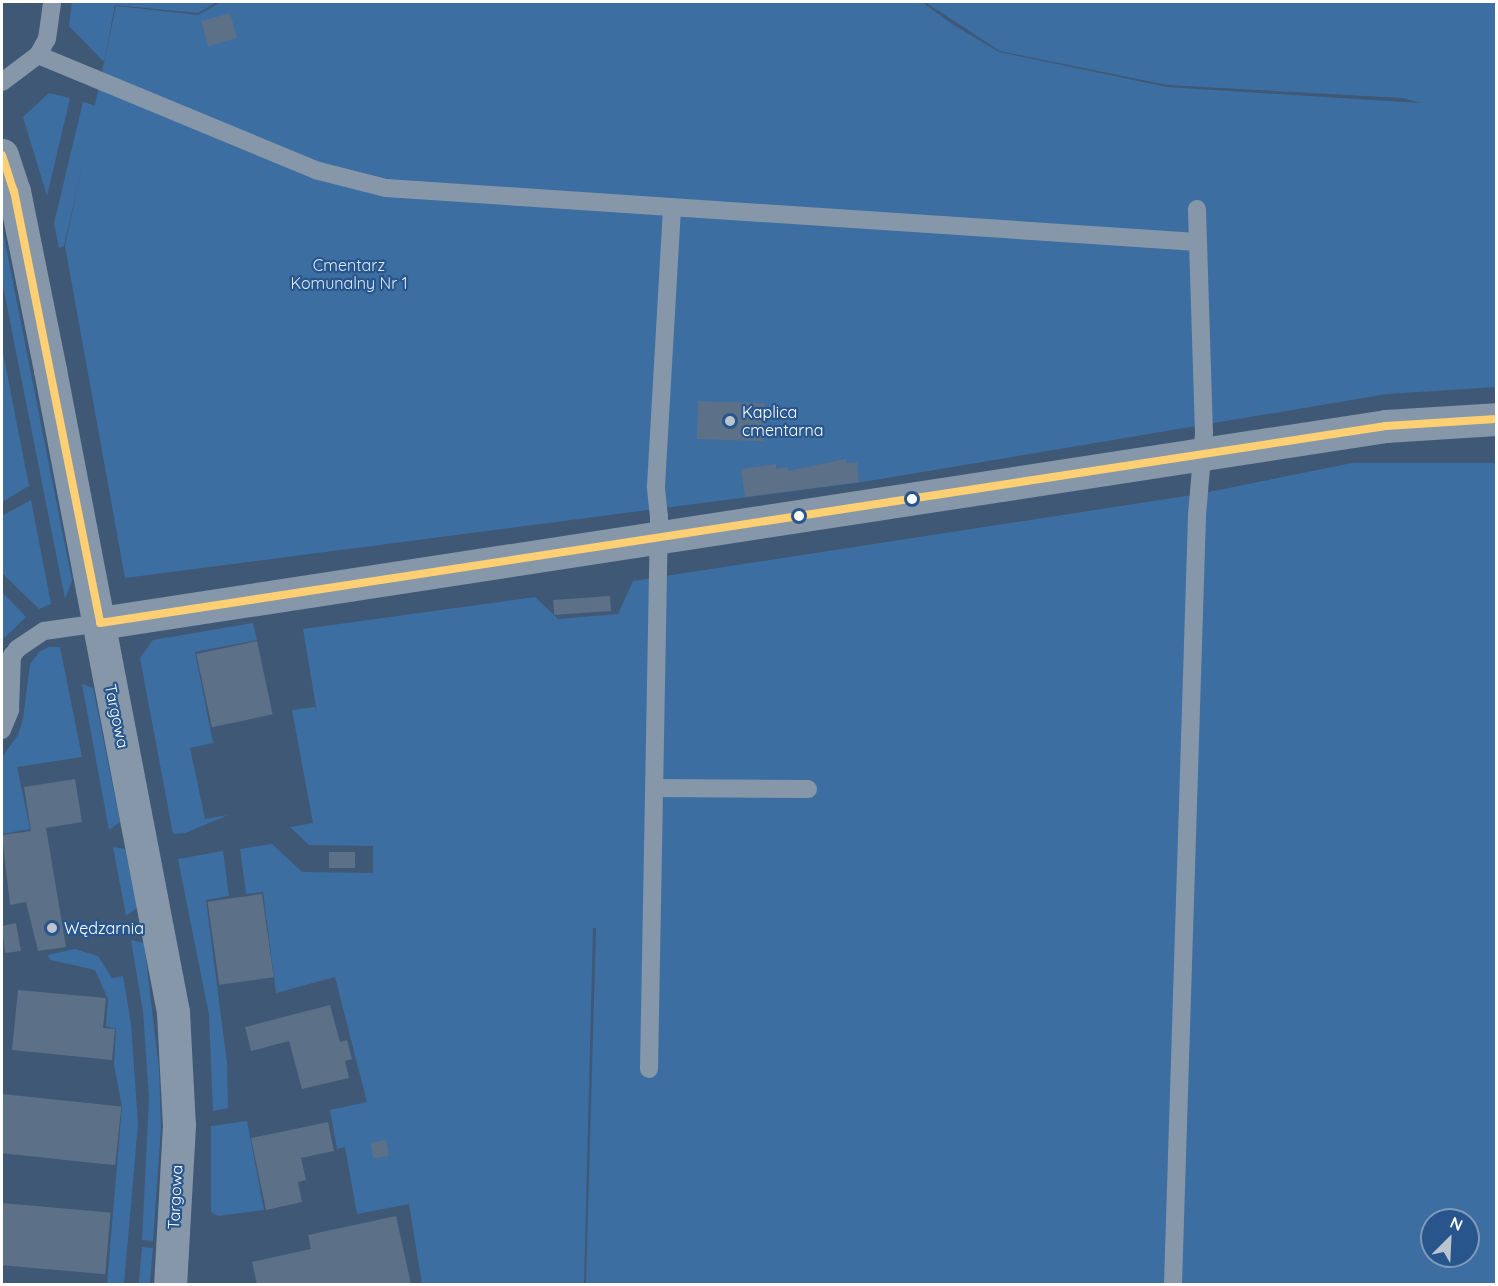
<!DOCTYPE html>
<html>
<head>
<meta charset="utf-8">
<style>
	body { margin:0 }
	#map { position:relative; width:1498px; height:1286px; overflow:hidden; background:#3f5876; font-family:Quicksand,sans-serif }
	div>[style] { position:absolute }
	.green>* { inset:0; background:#3d6ea1; transform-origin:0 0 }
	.building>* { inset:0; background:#5c7087; transform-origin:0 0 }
	.lane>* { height:18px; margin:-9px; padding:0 9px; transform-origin:9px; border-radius:9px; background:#8697a9 }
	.street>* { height:33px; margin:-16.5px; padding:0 16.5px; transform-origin:16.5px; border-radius:16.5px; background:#8697a9 }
	.bus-1>* { height:8px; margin:-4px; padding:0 4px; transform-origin:4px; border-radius:4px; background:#fed073 }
	.dots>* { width:16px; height:16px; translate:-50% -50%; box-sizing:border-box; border:3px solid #28568c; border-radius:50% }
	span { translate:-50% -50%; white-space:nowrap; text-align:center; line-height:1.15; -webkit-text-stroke:4.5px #28568c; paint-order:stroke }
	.park-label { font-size:16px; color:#dbe9f8 }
	.poi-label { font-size:16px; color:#fff }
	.left { translate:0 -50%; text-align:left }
	.street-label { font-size:16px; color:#fff }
	.frame { position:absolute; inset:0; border:3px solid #fff; pointer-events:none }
	.north { position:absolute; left:1420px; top:1208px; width:60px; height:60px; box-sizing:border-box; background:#28568c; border:2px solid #7e9aba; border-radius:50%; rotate:24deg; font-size:16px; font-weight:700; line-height:24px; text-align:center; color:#fff }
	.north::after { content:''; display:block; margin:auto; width:21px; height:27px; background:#bcc5cf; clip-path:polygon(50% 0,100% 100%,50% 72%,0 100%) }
</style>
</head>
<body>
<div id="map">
	<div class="green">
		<div style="clip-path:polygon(72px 2px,217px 2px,198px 13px,115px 5px,104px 62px,69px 26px)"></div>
		<div style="clip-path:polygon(221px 2px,922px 2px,952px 24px,999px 52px,1167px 87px,1420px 103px,1402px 98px,1167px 85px,1000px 51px,925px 2px,1496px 2px,1496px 387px,1387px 394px,863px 482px,125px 578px,65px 246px,116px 6px,198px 15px)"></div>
		<div style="clip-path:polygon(49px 93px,70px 98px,47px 196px,23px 117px)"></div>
		<div style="clip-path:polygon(83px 102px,96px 106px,64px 246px,59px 248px,54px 223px)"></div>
		<div style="clip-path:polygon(2px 227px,72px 581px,65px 599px,2px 281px)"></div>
		<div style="clip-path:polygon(2px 348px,29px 486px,2px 502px)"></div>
		<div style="clip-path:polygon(evenodd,1352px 463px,1496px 463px,1496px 1284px,586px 1284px,596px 928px,593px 928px,584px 1284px,422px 1284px,409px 1204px,357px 1214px,345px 1147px,337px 1149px,330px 1110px,367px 1102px,335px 977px,276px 993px,263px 892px,246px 894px,240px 849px,272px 844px,302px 872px,373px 873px,373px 846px,309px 845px,290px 827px,313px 823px,292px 710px,315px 707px,317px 713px,303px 629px,535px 597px,558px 619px,618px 614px,633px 581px,1199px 494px,1352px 463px,1432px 1220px,1468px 1220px,1468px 1256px,1432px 1256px,1432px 1220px)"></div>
		<div style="clip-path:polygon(31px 500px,51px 604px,39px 609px,2px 573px,2px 516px)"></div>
		<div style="clip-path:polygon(2px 592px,26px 617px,2px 640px)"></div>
		<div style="clip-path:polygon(253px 623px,257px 640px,195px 652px,213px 743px,190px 748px,205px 819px,228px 815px,185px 833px,173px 834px,140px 658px,153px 640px)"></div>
		<div style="clip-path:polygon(49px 647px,60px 647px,82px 757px,17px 767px,30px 829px,2px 834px,2px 757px,18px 735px,23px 719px,30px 664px,40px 651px)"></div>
		<div style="clip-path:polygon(82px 684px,93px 688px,120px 822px,109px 830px)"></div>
		<div style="clip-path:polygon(113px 847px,125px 849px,137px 908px,126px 916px)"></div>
		<div style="clip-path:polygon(223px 851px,229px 896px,206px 900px,227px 1063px,228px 1108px,213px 1111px,209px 1015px,178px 859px)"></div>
		<div style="clip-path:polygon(131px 940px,144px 943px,159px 1069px,161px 1127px,153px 1241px,142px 1240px,149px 1098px,143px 1012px)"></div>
		<div style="clip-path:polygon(75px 949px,98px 956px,112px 978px,123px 976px,131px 1024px,138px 1124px,124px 1284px,107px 1284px,122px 1106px,114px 1065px,116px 1029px,106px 1026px,108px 999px,95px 970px,51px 960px,47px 955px)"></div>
		<div style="clip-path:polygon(247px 1121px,264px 1210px,218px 1216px,211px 1212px,211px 1126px)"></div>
		<div style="left:142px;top:1247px;width:11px;height:37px;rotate:5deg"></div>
	</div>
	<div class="building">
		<div style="left:230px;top:13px;width:26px;height:30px;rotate:74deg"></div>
		<div style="left:698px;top:401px;width:67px;height:38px;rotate:2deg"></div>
		<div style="clip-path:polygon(846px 459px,846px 463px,857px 462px,859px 482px,745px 497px,741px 469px,776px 464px,776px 469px,788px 467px,788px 471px)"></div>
		<div style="left:610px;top:596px;width:15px;height:57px;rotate:86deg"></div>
		<div style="left:257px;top:641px;width:75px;height:62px;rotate:78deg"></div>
		<div style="clip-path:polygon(75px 779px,82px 822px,46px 828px,66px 947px,38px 951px,26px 902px,10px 905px,2px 835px,31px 831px,24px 787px)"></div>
		<div style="left:329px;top:852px;width:26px;height:16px"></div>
		<div style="left:262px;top:894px;width:84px;height:55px;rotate:82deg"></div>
		<div style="clip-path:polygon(16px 923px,21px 951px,5px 953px,2px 926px)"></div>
		<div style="clip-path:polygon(18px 990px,106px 998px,103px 1028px,115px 1029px,112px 1060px,12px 1050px)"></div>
		<div style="clip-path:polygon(330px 1005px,340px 1042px,347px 1040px,352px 1059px,345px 1061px,349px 1078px,302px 1089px,289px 1041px,251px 1051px,245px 1027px)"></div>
		<div style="left:2px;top:1094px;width:120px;height:59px;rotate:6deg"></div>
		<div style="clip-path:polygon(328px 1122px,334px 1151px,301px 1158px,306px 1180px,298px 1182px,302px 1202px,266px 1210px,251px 1138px)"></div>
		<div style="left:386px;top:1140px;width:16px;height:16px;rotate:79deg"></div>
		<div style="left:2px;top:1203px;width:109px;height:62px;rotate:5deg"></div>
		<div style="clip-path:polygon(396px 1216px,411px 1284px,257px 1284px,252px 1262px,311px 1249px,308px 1235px)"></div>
	</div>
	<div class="lane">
		<div style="left:38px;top:55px;width:300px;rotate:22.5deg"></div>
		<div style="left:315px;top:170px;width:73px;rotate:14.2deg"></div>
		<div style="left:386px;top:188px;width:813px;rotate:3.81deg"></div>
		<div style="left:2px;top:82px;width:45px;rotate:-36.9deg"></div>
		<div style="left:38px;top:55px;width:18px;rotate:-61deg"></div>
		<div style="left:47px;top:39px;width:37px;rotate:-82deg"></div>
		<div style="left:2px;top:670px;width:26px;rotate:-54deg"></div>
		<div style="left:17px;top:649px;width:32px;rotate:-34deg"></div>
		<div style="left:44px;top:631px;width:57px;rotate:-8.1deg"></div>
		<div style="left:2px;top:730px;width:22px;rotate:-68deg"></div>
		<div style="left:10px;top:710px;width:55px;rotate:-87.9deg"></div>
		<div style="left:655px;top:788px;width:153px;rotate:0.4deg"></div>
		<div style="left:649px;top:1069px;width:552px;rotate:-88.96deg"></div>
		<div style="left:659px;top:517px;width:31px;rotate:-96deg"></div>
		<div style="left:656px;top:486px;width:277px;rotate:-86.7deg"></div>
		<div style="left:1173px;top:1284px;width:769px;rotate:-88.21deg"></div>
		<div style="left:1197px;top:515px;width:82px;rotate:-85.1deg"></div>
		<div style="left:1204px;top:433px;width:224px;rotate:-91.8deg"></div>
	</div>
	<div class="street">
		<div style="left:2px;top:155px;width:38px;rotate:72deg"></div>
		<div style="left:14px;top:191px;width:183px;rotate:78.6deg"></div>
		<div style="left:50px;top:370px;width:654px;rotate:79.15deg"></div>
		<div style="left:173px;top:1012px;width:113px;rotate:87deg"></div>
		<div style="left:179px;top:1125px;width:159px;rotate:93.2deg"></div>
		<div style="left:100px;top:623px;width:1301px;rotate:-8.71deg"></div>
		<div style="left:1386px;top:426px;width:110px;rotate:-3.6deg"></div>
	</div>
	<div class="bus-1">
		<div style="left:2px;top:155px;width:38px;rotate:72deg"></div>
		<div style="left:14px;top:191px;width:440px;rotate:78.7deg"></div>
		<div style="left:100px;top:623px;width:1301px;rotate:-8.71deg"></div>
		<div style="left:1386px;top:426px;width:110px;rotate:-3.6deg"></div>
	</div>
	<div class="dots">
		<div style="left:730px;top:421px;background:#bcc5cf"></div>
		<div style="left:912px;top:499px;background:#fff"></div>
		<div style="left:799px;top:516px;background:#fff"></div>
		<div style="left:52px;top:928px;background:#bcc5cf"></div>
	</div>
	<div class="park-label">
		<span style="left:349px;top:274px">Cmentarz<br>Komunalny Nr 1</span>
	</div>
	<div class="poi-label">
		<span class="left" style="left:742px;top:421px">Kaplica<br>cmentarna</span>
		<span class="left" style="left:64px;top:928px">Wędzarnia</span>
	</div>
	<div class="street-label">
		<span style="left:117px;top:716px;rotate:78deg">Targowa</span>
		<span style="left:175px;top:1197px;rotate:-87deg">Targowa</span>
	</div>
	<div class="frame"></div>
	<div class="north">N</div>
</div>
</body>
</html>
